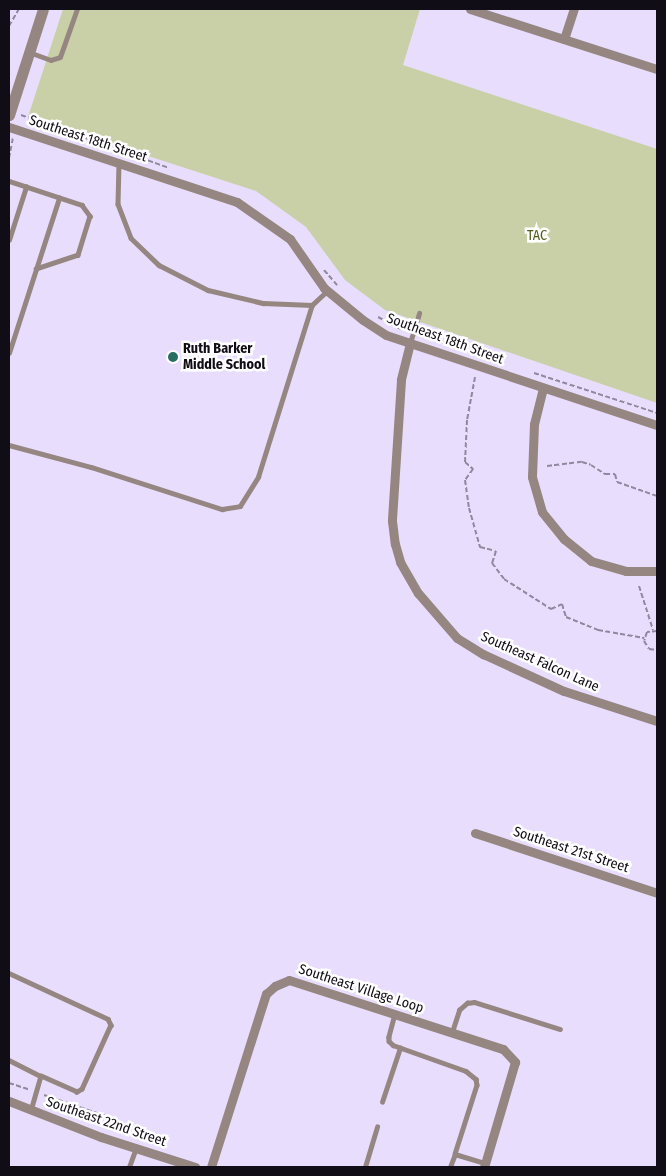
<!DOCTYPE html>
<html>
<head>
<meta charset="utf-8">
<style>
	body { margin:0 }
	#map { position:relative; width:666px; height:1176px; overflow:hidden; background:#e8ddfc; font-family:"Fira Sans Condensed",sans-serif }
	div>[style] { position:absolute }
	.green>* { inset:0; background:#c9d0a7 }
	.path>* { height:2px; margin-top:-1px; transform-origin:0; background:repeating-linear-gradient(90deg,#90889e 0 5px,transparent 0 7.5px) }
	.service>* { height:4.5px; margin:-2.25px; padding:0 2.25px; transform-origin:2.25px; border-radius:2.25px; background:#958682 }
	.minor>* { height:9px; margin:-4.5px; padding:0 4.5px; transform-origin:4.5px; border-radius:4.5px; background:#958682 }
	.tertiary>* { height:11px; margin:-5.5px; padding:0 5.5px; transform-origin:5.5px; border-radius:5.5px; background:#958682 }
	.dots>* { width:14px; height:14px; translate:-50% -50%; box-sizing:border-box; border:2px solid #fff; border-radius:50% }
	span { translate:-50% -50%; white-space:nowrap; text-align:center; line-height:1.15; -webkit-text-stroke:5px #fff; paint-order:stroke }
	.street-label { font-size:14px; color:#110d17 }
	.park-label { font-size:14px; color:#545d1b }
	.poi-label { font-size:14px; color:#110d17; font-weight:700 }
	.left { translate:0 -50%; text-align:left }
	.frame { position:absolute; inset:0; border:10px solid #110d17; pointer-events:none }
</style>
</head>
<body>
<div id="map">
	<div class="green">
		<div style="clip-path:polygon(63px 9px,420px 9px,403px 65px,657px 149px,657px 403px,385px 310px,345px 280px,306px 227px,256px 191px,28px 117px)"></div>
	</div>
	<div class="path">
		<div style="left:9px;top:26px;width:20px;rotate:-60deg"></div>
		<div style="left:21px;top:115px;width:157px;rotate:19.7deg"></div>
		<div style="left:9px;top:158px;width:20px;rotate:-79deg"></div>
		<div style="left:324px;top:270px;width:20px;rotate:49deg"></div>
		<div style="left:378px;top:317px;width:26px;rotate:28deg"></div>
		<div style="left:534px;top:373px;width:129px;rotate:18deg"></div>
		<div style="left:475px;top:377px;width:44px;rotate:100.5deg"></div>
		<div style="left:467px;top:420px;width:42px;rotate:92.7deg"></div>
		<div style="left:465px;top:462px;width:11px;rotate:41deg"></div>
		<div style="left:473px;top:469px;width:14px;rotate:126deg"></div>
		<div style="left:465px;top:480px;width:28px;rotate:82deg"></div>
		<div style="left:469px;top:508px;width:41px;rotate:74.2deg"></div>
		<div style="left:480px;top:547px;width:16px;rotate:14deg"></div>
		<div style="left:496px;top:551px;width:13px;rotate:108deg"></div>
		<div style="left:492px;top:563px;width:20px;rotate:53deg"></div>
		<div style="left:504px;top:579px;width:56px;rotate:32.6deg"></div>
		<div style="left:551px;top:609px;width:12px;rotate:-24deg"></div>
		<div style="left:562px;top:604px;width:14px;rotate:73deg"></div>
		<div style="left:566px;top:617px;width:35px;rotate:22deg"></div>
		<div style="left:598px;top:630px;width:47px;rotate:9.9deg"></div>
		<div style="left:547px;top:466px;width:35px;rotate:-7deg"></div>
		<div style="left:582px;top:462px;width:9px;rotate:18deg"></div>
		<div style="left:591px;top:465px;width:17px;rotate:33deg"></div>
		<div style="left:605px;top:474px;width:10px"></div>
		<div style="left:615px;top:474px;width:8px;rotate:76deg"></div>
		<div style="left:617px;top:482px;width:42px;rotate:19.3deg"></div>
		<div style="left:639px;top:586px;width:46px;rotate:72.3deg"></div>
		<div style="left:657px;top:631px;width:10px;rotate:174deg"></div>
		<div style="left:647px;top:632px;width:9px;rotate:108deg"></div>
		<div style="left:644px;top:641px;width:9px;rotate:58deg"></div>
		<div style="left:649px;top:649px;width:8px;rotate:7deg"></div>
		<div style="left:9px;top:1083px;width:22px;rotate:18deg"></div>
		<div style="left:44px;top:1095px;width:65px;rotate:18.7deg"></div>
	</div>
	<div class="service">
		<div style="left:29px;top:52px;width:23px;rotate:20deg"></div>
		<div style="left:51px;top:60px;width:9px;rotate:-18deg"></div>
		<div style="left:60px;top:57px;width:51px;rotate:-70.5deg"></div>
		<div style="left:119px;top:163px;width:41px;rotate:91.4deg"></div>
		<div style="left:118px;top:204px;width:36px;rotate:69deg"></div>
		<div style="left:131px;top:238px;width:39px;rotate:44deg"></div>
		<div style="left:159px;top:265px;width:55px;rotate:27deg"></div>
		<div style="left:208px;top:290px;width:57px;rotate:13.3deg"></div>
		<div style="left:263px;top:303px;width:49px;rotate:2.3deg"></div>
		<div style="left:312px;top:305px;width:21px;rotate:-43deg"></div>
		<div style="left:9px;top:181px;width:77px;rotate:18.2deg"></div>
		<div style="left:82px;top:205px;width:14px;rotate:54deg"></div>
		<div style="left:90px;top:216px;width:41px;rotate:107.1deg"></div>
		<div style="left:78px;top:255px;width:44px;rotate:161.6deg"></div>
		<div style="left:9px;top:240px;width:56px;rotate:-72.2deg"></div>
		<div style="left:410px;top:343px;width:31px;rotate:-73deg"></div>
		<div style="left:9px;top:353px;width:163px;rotate:-72.1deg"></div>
		<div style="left:9px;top:445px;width:85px;rotate:15deg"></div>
		<div style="left:91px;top:467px;width:138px;rotate:17.8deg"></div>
		<div style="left:222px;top:509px;width:18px;rotate:-9deg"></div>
		<div style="left:240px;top:506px;width:34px;rotate:-58deg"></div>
		<div style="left:258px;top:477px;width:180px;rotate:-72.6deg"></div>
		<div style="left:9px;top:973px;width:109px;rotate:24.9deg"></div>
		<div style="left:108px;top:1019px;width:7px;rotate:63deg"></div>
		<div style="left:111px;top:1025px;width:70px;rotate:114.4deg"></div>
		<div style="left:82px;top:1089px;width:6px;rotate:149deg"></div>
		<div style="left:77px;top:1092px;width:39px;rotate:-156deg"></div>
		<div style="left:395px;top:1014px;width:24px;rotate:105deg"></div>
		<div style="left:389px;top:1037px;width:4px;rotate:90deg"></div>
		<div style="left:389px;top:1041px;width:6px;rotate:45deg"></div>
		<div style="left:393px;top:1045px;width:77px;rotate:19.6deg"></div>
		<div style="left:466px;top:1071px;width:13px;rotate:39deg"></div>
		<div style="left:476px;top:1079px;width:6px;rotate:81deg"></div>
		<div style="left:477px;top:1085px;width:72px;rotate:107.7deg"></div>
		<div style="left:455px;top:1154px;width:31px;rotate:17deg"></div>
		<div style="left:452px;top:1032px;width:23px;rotate:-72deg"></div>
		<div style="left:459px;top:1010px;width:11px;rotate:-41deg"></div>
		<div style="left:467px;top:1003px;width:7px;rotate:-8deg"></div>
		<div style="left:474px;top:1002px;width:90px;rotate:17.4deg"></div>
		<div style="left:9px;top:1060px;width:36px;rotate:27deg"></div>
		<div style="left:41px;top:1076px;width:35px;rotate:106deg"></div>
		<div style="left:382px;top:1102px;width:57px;rotate:-71.6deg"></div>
		<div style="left:129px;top:1167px;width:20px;rotate:-70deg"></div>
		<div style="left:365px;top:1167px;width:42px;rotate:-73.3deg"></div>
		<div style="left:450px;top:1167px;width:14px;rotate:-69deg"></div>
	</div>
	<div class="minor">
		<div style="left:470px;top:9px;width:196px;rotate:17.8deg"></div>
		<div style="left:564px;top:39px;width:32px;rotate:-72deg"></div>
		<div style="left:9px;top:127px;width:240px;rotate:18.2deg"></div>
		<div style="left:237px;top:202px;width:65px;rotate:34.9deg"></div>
		<div style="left:290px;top:239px;width:60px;rotate:55.2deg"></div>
		<div style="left:324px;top:288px;width:50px;rotate:39.4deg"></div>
		<div style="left:363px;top:320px;width:27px;rotate:33deg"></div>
		<div style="left:386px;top:335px;width:286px;rotate:18.4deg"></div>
		<div style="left:410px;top:343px;width:38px;rotate:104deg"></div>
		<div style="left:401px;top:380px;width:141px;rotate:93.7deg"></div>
		<div style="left:392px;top:521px;width:23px;rotate:83deg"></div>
		<div style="left:395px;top:544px;width:19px;rotate:74deg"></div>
		<div style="left:400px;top:562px;width:36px;rotate:60deg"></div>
		<div style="left:418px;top:593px;width:60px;rotate:49.1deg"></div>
		<div style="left:457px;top:638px;width:31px;rotate:32deg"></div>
		<div style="left:483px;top:654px;width:89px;rotate:24.6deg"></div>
		<div style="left:564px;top:691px;width:98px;rotate:17.9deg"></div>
		<div style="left:543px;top:388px;width:37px;rotate:104deg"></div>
		<div style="left:534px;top:424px;width:53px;rotate:92.2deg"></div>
		<div style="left:532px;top:477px;width:36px;rotate:74deg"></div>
		<div style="left:542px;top:512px;width:35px;rotate:51deg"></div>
		<div style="left:564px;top:539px;width:35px;rotate:39deg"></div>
		<div style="left:591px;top:561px;width:36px;rotate:16deg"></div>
		<div style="left:626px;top:571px;width:31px"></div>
		<div style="left:475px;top:833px;width:192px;rotate:18.2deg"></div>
		<div style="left:9px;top:1101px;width:99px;rotate:21.4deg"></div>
		<div style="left:101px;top:1137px;width:99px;rotate:17.7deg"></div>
		<div style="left:211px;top:1167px;width:182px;rotate:-72.4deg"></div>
		<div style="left:266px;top:994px;width:12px;rotate:-42deg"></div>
		<div style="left:275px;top:986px;width:15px;rotate:-23deg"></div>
		<div style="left:289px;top:980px;width:225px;rotate:17.9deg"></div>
		<div style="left:503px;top:1049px;width:18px;rotate:47deg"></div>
		<div style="left:515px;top:1062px;width:109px;rotate:106.4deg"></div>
	</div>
	<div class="tertiary">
		<div style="left:9px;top:115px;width:111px;rotate:-72.2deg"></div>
	</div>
	<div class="dots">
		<div style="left:173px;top:357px;background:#266d62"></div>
	</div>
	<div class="street-label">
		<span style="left:88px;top:139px;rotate:18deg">Southeast 18th Street</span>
		<span style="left:445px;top:339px;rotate:20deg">Southeast 18th Street</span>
		<span style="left:540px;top:662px;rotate:24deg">Southeast Falcon Lane</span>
		<span style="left:571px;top:850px;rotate:18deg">Southeast 21st Street</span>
		<span style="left:361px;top:989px;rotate:18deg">Southeast Village Loop</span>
		<span style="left:106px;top:1122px;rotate:19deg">Southeast 22nd Street</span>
	</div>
	<div class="park-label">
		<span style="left:537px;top:236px">TAC</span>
	</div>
	<div class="poi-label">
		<span class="left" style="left:183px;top:357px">Ruth Barker<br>Middle School</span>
	</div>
	<div class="frame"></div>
</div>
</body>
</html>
